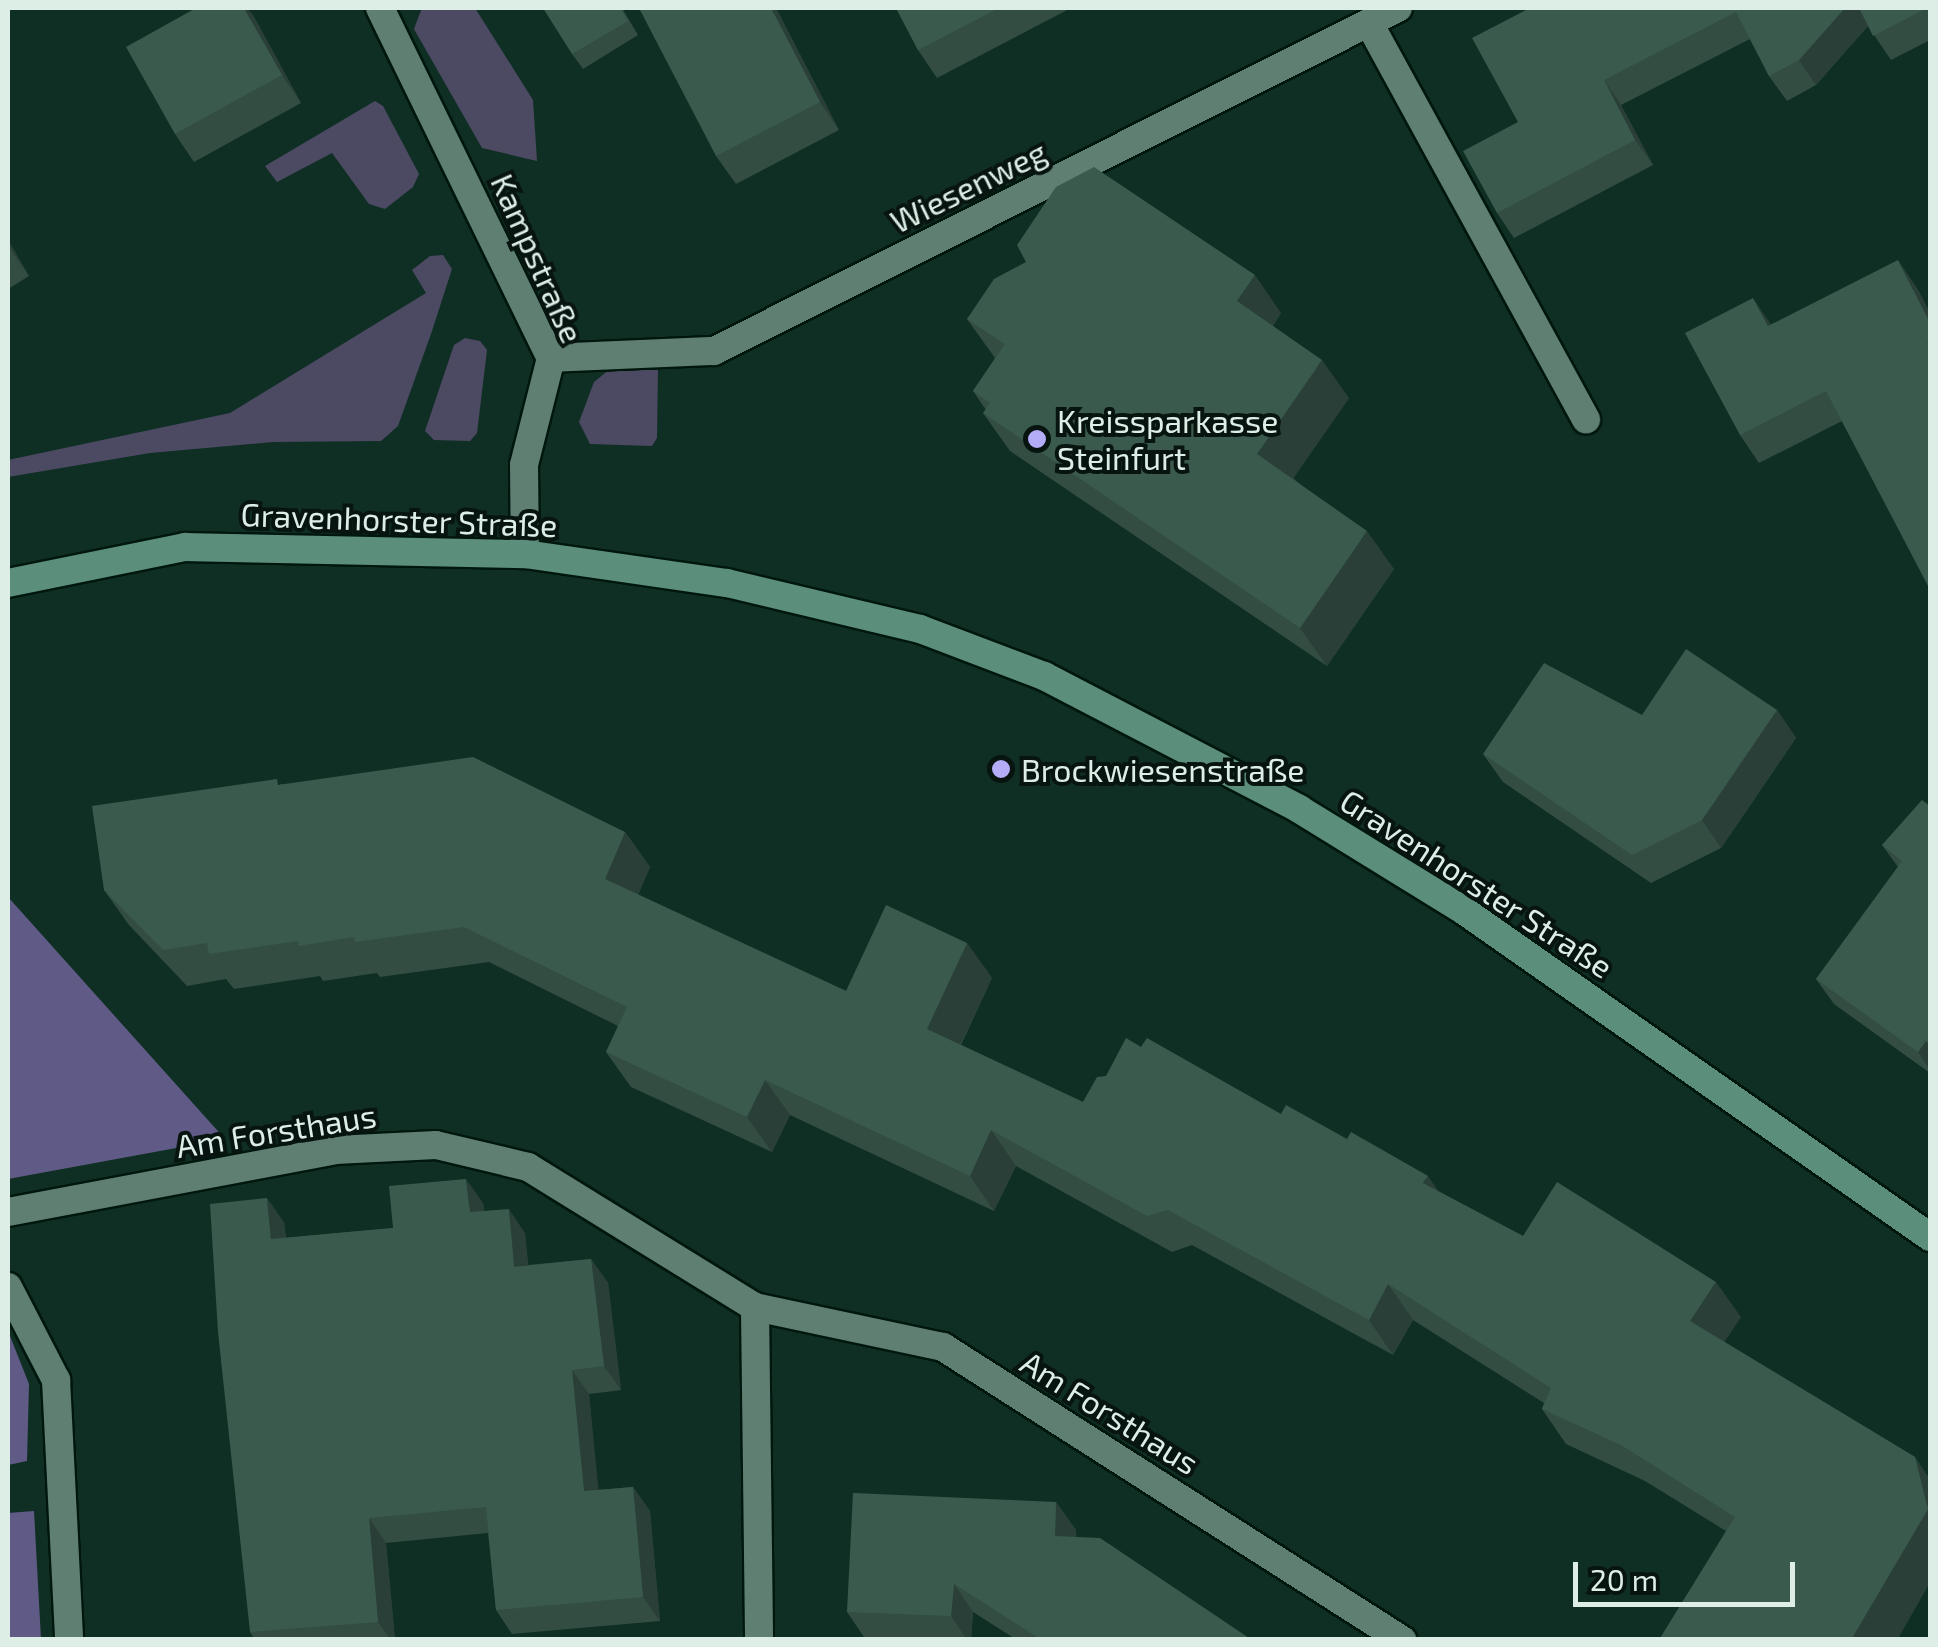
<!DOCTYPE html>
<html>
<head>
<meta charset="utf-8">
<style>
	body { margin:0 }
	#map { position:relative; width:1938px; height:1647px; overflow:hidden; background:#102f24; font-family:"Exo 2",sans-serif }
	div>[style] { position:absolute }
	.green>* { inset:0; background:#4c4963 }
	.forest>* { inset:0; background:#605b86 }
	.roads { filter:drop-shadow(2px 0 #00170d) drop-shadow(-2px 0 #00170d) drop-shadow(0 2px #00170d) drop-shadow(0 -2px #00170d) }
	.service>* { height:28px; margin:-14px; padding:0 14px; transform-origin:14px; border-radius:14px; background:#5f7f72 }
	.minor>* { height:28px; margin:-14px; padding:0 14px; transform-origin:14px; border-radius:14px; background:#5f7f72 }
	.secondary>* { height:28px; margin:-14px; padding:0 14px; transform-origin:14px; border-radius:14px; background:#5b8e7b }
	.wall>* { inset:0; background:#334d43 }
	.shaded-wall>* { inset:0; background:#293f37 }
	.building>* { inset:0; background:#3b5a4e }
	.dots>* { width:28px; height:28px; translate:-50% -50%; box-sizing:border-box; border:5px solid #07140f; border-radius:50% }
	span { translate:-50% -50%; white-space:nowrap; text-align:center; line-height:1.15; -webkit-text-stroke:8px #07140f; paint-order:stroke }
	.street-label { font-size:32px; color:#ddeee7 }
	.poi-label { font-size:32px; color:#ddeee7 }
	.left { translate:0 -50%; text-align:left }
	.frame { position:absolute; inset:0; border:10px solid #ddeee7; pointer-events:none }
	.scale { position:absolute; left:1573px; top:1562px; width:222px; height:45px; box-sizing:border-box; border:5px solid #ddeee7; border-top:0; padding-left:12px; font-size:30px; line-height:35px; white-space:nowrap; color:#ddeee7; -webkit-text-stroke:8px #07140f; paint-order:stroke }
</style>
</head>
<body>
<div id="map">
	<div class="green">
		<div style="clip-path:polygon(422px 8px,475px 8px,533px 100px,537px 161px,482px 148px,414px 29px)"></div>
		<div style="clip-path:polygon(375px 101px,383px 106px,419px 174px,413px 187px,385px 209px,369px 204px,332px 153px,277px 182px,265px 166px)"></div>
		<div style="clip-path:polygon(443px 255px,452px 269px,431px 334px,398px 426px,381px 441px,273px 442px,150px 453px,8px 477px,8px 460px,230px 413px,426px 293px,412px 270px,430px 256px)"></div>
		<div style="clip-path:polygon(465px 338px,480px 341px,487px 350px,477px 433px,470px 441px,434px 440px,425px 431px,454px 345px)"></div>
		<div style="clip-path:polygon(643px 366px,658px 368px,657px 438px,652px 446px,590px 444px,579px 422px,594px 382px,610px 369px)"></div>
	</div>
	<div class="forest">
		<div style="clip-path:polygon(8px 897px,225px 1139px,8px 1179px)"></div>
		<div style="clip-path:polygon(8px 1331px,29px 1384px,27px 1461px,8px 1465px)"></div>
		<div style="clip-path:polygon(34px 1511px,41px 1639px,8px 1639px,8px 1513px)"></div>
	</div>
	<div class="roads">
		<div class="service">
			<div style="left:1369px;top:23px;width:452px;rotate:61.3deg"></div>
		</div>
		<div class="minor">
			<div style="left:380px;top:8px;width:390px;rotate:64deg"></div>
			<div style="left:551px;top:358px;width:110px;rotate:104.2deg"></div>
			<div style="left:524px;top:465px;width:89px;rotate:89.4deg"></div>
			<div style="left:551px;top:358px;width:163px;rotate:-2.5deg"></div>
			<div style="left:714px;top:351px;width:765px;rotate:-26.63deg"></div>
			<div style="left:8px;top:1212px;width:333px;rotate:-10.7deg"></div>
			<div style="left:335px;top:1150px;width:101px;rotate:-2.8deg"></div>
			<div style="left:436px;top:1145px;width:95px;rotate:13.4deg"></div>
			<div style="left:528px;top:1167px;width:267px;rotate:31.7deg"></div>
			<div style="left:755px;top:1307px;width:333px;rotate:89.3deg"></div>
			<div style="left:8px;top:1287px;width:105px;rotate:62.7deg"></div>
			<div style="left:56px;top:1380px;width:260px;rotate:87.1deg"></div>
			<div style="left:755px;top:1307px;width:192px;rotate:12deg"></div>
			<div style="left:943px;top:1347px;width:545px;rotate:32.55deg"></div>
		</div>
		<div class="secondary">
			<div style="left:8px;top:583px;width:181px;rotate:-11.5deg"></div>
			<div style="left:185px;top:547px;width:340px;rotate:1.2deg"></div>
			<div style="left:525px;top:554px;width:204px;rotate:8.2deg"></div>
			<div style="left:727px;top:583px;width:198px;rotate:13.4deg"></div>
			<div style="left:920px;top:629px;width:133px;rotate:20.8deg"></div>
			<div style="left:1044px;top:676px;width:288px;rotate:27.5deg"></div>
			<div style="left:1299px;top:809px;width:193px;rotate:31.6deg"></div>
			<div style="left:1463px;top:910px;width:570px;rotate:35deg"></div>
		</div>
	</div>
	<div class="wall">
		<div style="clip-path:polygon(622px 8px,638px 35px,583px 69px,572px 54px)"></div>
		<div style="clip-path:polygon(776px 8px,839px 130px,736px 184px,716px 156px)"></div>
		<div style="clip-path:polygon(896px 8px,1071px 8px,937px 78px,918px 50px)"></div>
		<div style="clip-path:polygon(1530px 8px,1930px 8px,1930px 40px,1891px 60px,1868px 26px,1816px 85px,1787px 101px,1769px 76px,1750px 39px,1621px 105px,1653px 165px,1514px 238px,1497px 213px,1518px 122px)"></div>
		<div style="clip-path:polygon(253px 15px,301px 103px,194px 162px,175px 134px)"></div>
		<div style="clip-path:polygon(8px 240px,29px 276px,8px 289px)"></div>
		<div style="clip-path:polygon(1917px 288px,1930px 313px,1930px 590px,1842px 421px,1759px 463px,1740px 435px,1771px 324px)"></div>
		<div style="clip-path:polygon(1281px 313px,1273px 326px,1349px 398px,1293px 478px,1394px 569px,1327px 666px,1010px 451px,983px 413px,986px 410px,973px 391px,995px 358px,967px 319px)"></div>
		<div style="clip-path:polygon(1777px 710px,1796px 738px,1721px 848px,1651px 883px,1503px 782px,1483px 754px,1642px 715px)"></div>
		<div style="clip-path:polygon(281px 784px,625px 832px,650px 867px,638px 895px,846px 991px,967px 943px,992px 978px,961px 1045px,1083px 1102px,1106px 1076px,1141px 1047px,1439px 1192px,1523px 1236px,1741px 1317px,1724px 1342px,1915px 1457px,1930px 1480px,1930px 1582px,1897px 1640px,1659px 1640px,1726px 1531px,1645px 1481px,1566px 1444px,1542px 1409px,1544px 1403px,1413px 1320px,1393px 1355px,1192px 1245px,1172px 1252px,1016px 1166px,994px 1211px,790px 1115px,772px 1152px,631px 1087px,606px 1052px,618px 1026px,489px 962px,380px 977px,377px 973px,323px 981px,320px 976px,234px 989px,226px 979px,187px 986px,129px 925px,104px 890px)"></div>
		<div style="clip-path:polygon(1930px 806px,1930px 1073px,1834px 1004px,1816px 979px,1898px 867px,1882px 845px)"></div>
		<div style="clip-path:polygon(483px 1203px,484px 1211px,525px 1233px,528px 1265px,591px 1259px,608px 1283px,621px 1390px,589px 1394px,598px 1490px,633px 1487px,650px 1511px,660px 1621px,512px 1634px,496px 1610px,488px 1533px,386px 1543px,395px 1640px,255px 1640px,250px 1632px,284px 1222px,286px 1238px,393px 1228px)"></div>
		<div style="clip-path:polygon(1056px 1502px,1076px 1530px,1076px 1537px,1252px 1640px,1017px 1640px,973px 1612px,971px 1640px,866px 1640px,847px 1612px)"></div>
	</div>
	<div class="shaded-wall">
		<div style="clip-path:polygon(244px 8px,247px 8px,253px 15px,301px 103px,282px 75px)"></div>
		<div style="clip-path:polygon(771px 8px,776px 8px,839px 130px,820px 102px)"></div>
		<div style="clip-path:polygon(1845px 8px,1861px 8px,1871px 22px,1816px 85px,1799px 60px)"></div>
		<div style="clip-path:polygon(1604px 80px,1621px 105px,1653px 165px,1635px 140px)"></div>
		<div style="clip-path:polygon(8px 240px,29px 276px,8px 246px)"></div>
		<div style="clip-path:polygon(1898px 260px,1917px 288px,1930px 313px,1930px 323px)"></div>
		<div style="clip-path:polygon(1255px 275px,1281px 313px,1263px 339px,1237px 301px)"></div>
		<div style="clip-path:polygon(1753px 298px,1772px 326px,1768px 326px)"></div>
		<div style="clip-path:polygon(1322px 360px,1349px 398px,1284px 492px,1257px 454px)"></div>
		<div style="clip-path:polygon(1367px 531px,1394px 569px,1327px 666px,1300px 628px)"></div>
		<div style="clip-path:polygon(1777px 710px,1796px 738px,1721px 848px,1702px 820px)"></div>
		<div style="clip-path:polygon(625px 832px,650px 867px,630px 914px,605px 879px)"></div>
		<div style="clip-path:polygon(967px 943px,992px 978px,951px 1064px,927px 1029px)"></div>
		<div style="clip-path:polygon(1926px 1041px,1930px 1047px,1930px 1070px,1918px 1052px)"></div>
		<div style="clip-path:polygon(765px 1080px,790px 1115px,772px 1152px,747px 1117px)"></div>
		<div style="clip-path:polygon(991px 1130px,1016px 1166px,994px 1211px,970px 1176px)"></div>
		<div style="clip-path:polygon(1428px 1176px,1452px 1211px,1423px 1183px)"></div>
		<div style="clip-path:polygon(466px 1179px,483px 1203px,487px 1236px,470px 1212px)"></div>
		<div style="clip-path:polygon(267px 1198px,284px 1222px,288px 1264px,271px 1239px)"></div>
		<div style="clip-path:polygon(509px 1209px,525px 1233px,531px 1291px,514px 1267px)"></div>
		<div style="clip-path:polygon(591px 1259px,608px 1283px,621px 1390px,604px 1366px)"></div>
		<div style="clip-path:polygon(1716px 1282px,1741px 1317px,1714px 1357px,1690px 1321px)"></div>
		<div style="clip-path:polygon(1388px 1284px,1413px 1320px,1393px 1355px,1369px 1320px)"></div>
		<div style="clip-path:polygon(572px 1370px,589px 1394px,601px 1515px,584px 1491px)"></div>
		<div style="clip-path:polygon(1915px 1457px,1930px 1480px,1930px 1582px,1897px 1640px,1851px 1640px)"></div>
		<div style="clip-path:polygon(633px 1487px,650px 1511px,660px 1621px,643px 1597px)"></div>
		<div style="clip-path:polygon(1056px 1502px,1076px 1530px,1074px 1564px,1055px 1536px)"></div>
		<div style="clip-path:polygon(369px 1518px,386px 1543px,395px 1640px,391px 1640px,378px 1622px)"></div>
		<div style="clip-path:polygon(954px 1584px,973px 1612px,971px 1640px,967px 1640px,951px 1616px)"></div>
	</div>
	<div class="building">
		<div style="clip-path:polygon(196px 8px,244px 8px,282px 75px,175px 134px,126px 47px)"></div>
		<div style="clip-path:polygon(543px 8px,620px 8px,628px 21px,572px 54px)"></div>
		<div style="clip-path:polygon(645px 8px,771px 8px,820px 102px,716px 156px,640px 10px)"></div>
		<div style="clip-path:polygon(896px 8px,999px 8px,918px 50px)"></div>
		<div style="clip-path:polygon(1530px 8px,1845px 8px,1799px 60px,1769px 76px,1736px 12px,1604px 80px,1635px 140px,1497px 213px,1463px 151px,1518px 122px,1472px 38px)"></div>
		<div style="clip-path:polygon(1859px 8px,1927px 8px,1873px 36px)"></div>
		<div style="clip-path:polygon(1094px 167px,1255px 275px,1237px 301px,1322px 360px,1257px 454px,1367px 531px,1300px 628px,983px 413px,990px 403px,973px 391px,1005px 344px,967px 319px,994px 279px,1026px 262px,1017px 245px,1056px 187px)"></div>
		<div style="clip-path:polygon(1898px 260px,1930px 323px,1930px 341px,1927px 343px,1930px 350px,1930px 589px,1826px 391px,1740px 435px,1685px 333px,1753px 298px,1768px 326px)"></div>
		<div style="clip-path:polygon(1686px 649px,1777px 710px,1702px 820px,1632px 855px,1483px 754px,1544px 663px,1642px 715px)"></div>
		<div style="clip-path:polygon(473px 757px,625px 832px,605px 879px,846px 991px,886px 905px,967px 943px,927px 1029px,1083px 1102px,1097px 1077px,1106px 1076px,1126px 1038px,1141px 1047px,1147px 1038px,1281px 1114px,1286px 1105px,1347px 1139px,1351px 1132px,1428px 1176px,1423px 1183px,1523px 1236px,1557px 1182px,1716px 1282px,1690px 1321px,1915px 1457px,1928px 1509px,1851px 1640px,1659px 1640px,1735px 1517px,1621px 1445px,1542px 1409px,1551px 1388px,1388px 1284px,1369px 1320px,1168px 1210px,1147px 1216px,991px 1130px,970px 1176px,765px 1080px,747px 1117px,606px 1052px,627px 1007px,464px 927px,355px 942px,354px 937px,298px 946px,298px 941px,209px 954px,207px 943px,163px 950px,104px 890px,92px 806px,277px 779px,278px 785px)"></div>
		<div style="clip-path:polygon(1922px 800px,1930px 806px,1930px 1044px,1926px 1041px,1918px 1052px,1816px 979px,1902px 861px,1882px 845px)"></div>
		<div style="clip-path:polygon(466px 1179px,470px 1212px,509px 1209px,514px 1267px,591px 1259px,604px 1366px,572px 1370px,584px 1491px,633px 1487px,643px 1597px,496px 1610px,486px 1507px,369px 1518px,378px 1622px,250px 1632px,218px 1332px,210px 1204px,267px 1198px,271px 1239px,393px 1228px,389px 1186px)"></div>
		<div style="clip-path:polygon(853px 1493px,1056px 1502px,1055px 1536px,1100px 1538px,1252px 1640px,1042px 1640px,954px 1584px,951px 1616px,847px 1612px)"></div>
	</div>
	<div class="dots">
		<div style="left:1037px;top:439px;background:#b5acf8"></div>
		<div style="left:1001px;top:769px;background:#b5acf8"></div>
	</div>
	<div class="street-label">
		<span style="left:968px;top:186px;rotate:-26deg">Wiesenweg</span>
		<span style="left:538px;top:258px;rotate:66deg">Kampstraße</span>
		<span style="left:399px;top:519px;rotate:2deg">Gravenhorster Straße</span>
		<span style="left:1477px;top:883px;rotate:33deg">Gravenhorster Straße</span>
		<span style="left:276px;top:1130px;rotate:-9deg">Am Forsthaus</span>
		<span style="left:1110px;top:1412px;rotate:32deg">Am Forsthaus</span>
	</div>
	<div class="poi-label">
		<span class="left" style="left:1057px;top:439px">Kreissparkasse<br>Steinfurt</span>
		<span class="left" style="left:1021px;top:769px">Brockwiesenstraße</span>
	</div>
	<div class="frame"></div>
	<div class="scale">20 m</div>
</div>
</body>
</html>
